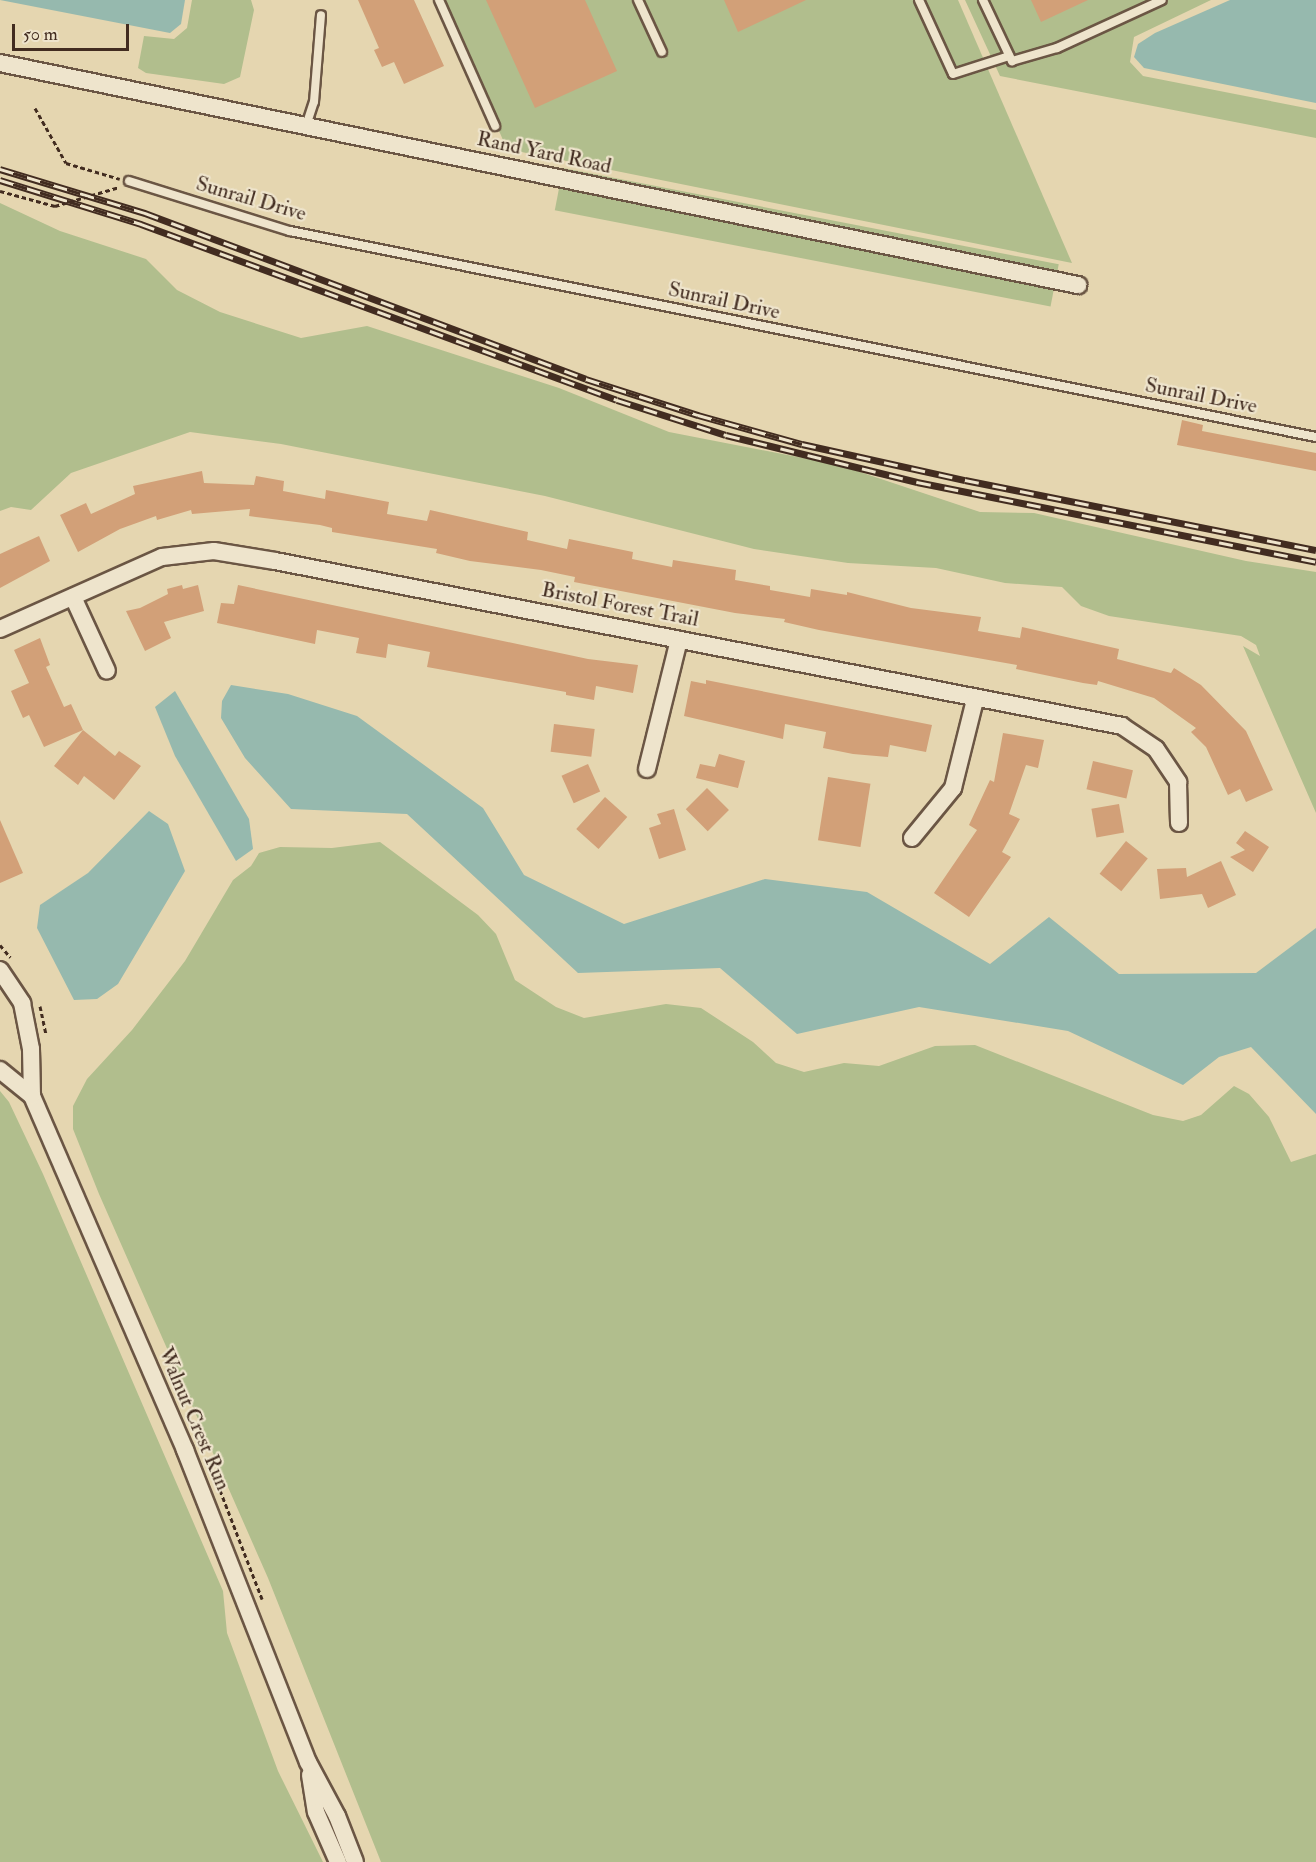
<!DOCTYPE html>
<html>
<head>
<meta charset="utf-8">
<style>
	body { margin:0 }
	#map { position:relative; width:1316px; height:1862px; overflow:hidden; background:#e5d6b0; font-family:"IM FELL Double Pica",serif }
	div>[style] { position:absolute }
	.green>* { inset:0; background:#b1be8d; transform-origin:0 0 }
	.water>* { inset:0; background:#96b9ae }
	.building>* { inset:0; background:#d2a078; transform-origin:0 0 }
	.path>* { height:3px; margin-top:-1.5px; transform-origin:0; background:repeating-linear-gradient(90deg,#422c20 0 4.5px,transparent 0 7.5px) }
	.roads { filter:drop-shadow(2px 0 #6b5644) drop-shadow(-2px 0 #6b5644) drop-shadow(0 2px #6b5644) drop-shadow(0 -2px #6b5644) }
	.lane>* { height:8px; margin:-4px; padding:0 4px; transform-origin:4px; border-radius:4px; background:#eee4cc }
	.street>* { height:16px; margin:-8px; padding:0 8px; transform-origin:8px; border-radius:8px; background:#eee4cc }
	.rail>* { height:7px; margin-top:-3.5px; transform-origin:0; background:repeating-linear-gradient(90deg,#eee4cc 0 14px,#422c20 0 28px); box-sizing:border-box; border-block:2px solid #422c20 }
	span { translate:-50% -50%; white-space:nowrap; text-align:center; line-height:1.15; -webkit-text-stroke:4.5px #eee4cc; paint-order:stroke }
	.street-label { font-size:21px; color:#422c20 }
	.scale { position:absolute; left:12px; top:24px; width:117px; height:27px; box-sizing:border-box; border:3px solid #422c20; border-top:0; padding-left:8px; font-size:18px; line-height:21px; white-space:nowrap; color:#422c20; -webkit-text-stroke:4px #eee4cc; paint-order:stroke }
</style>
</head>
<body>
<div id="map">
	<div class="green">
		<div style="clip-path:polygon(192px 0,251px 0,254px 10px,240px 77px,224px 84px,146px 73px,138px 68px,144px 36px,174px 39px,187px 28px)"></div>
		<div style="clip-path:polygon(441px 0,958px 0,1072px 263px,507px 149px)"></div>
		<div style="clip-path:polygon(965px 0,1211px 0,1134px 37px,1130px 62px,1143px 76px,1316px 110px,1316px 138px,1000px 76px)"></div>
		<div style="left:563px;top:168px;width:505px;height:43px;rotate:11deg"></div>
		<div style="clip-path:polygon(0 203px,60px 231px,146px 259px,177px 290px,220px 312px,301px 338px,367px 326px,559px 388px,669px 432px,839px 465px,980px 512px,1034px 513px,1246px 561px,1316px 572px,1316px 813px,1243px 646px,1260px 656px,1256px 645px,1241px 636px,1109px 616px,1081px 606px,1062px 587px,1005px 583px,936px 568px,848px 563px,754px 549px,545px 496px,281px 444px,190px 432px,71px 473px,31px 510px,11px 507px,0 511px)"></div>
		<div style="clip-path:polygon(380px 842px,478px 915px,496px 934px,515px 980px,556px 1007px,584px 1018px,666px 1004px,701px 1008px,753px 1042px,776px 1063px,804px 1072px,844px 1063px,879px 1066px,935px 1046px,975px 1045px,1153px 1115px,1183px 1121px,1201px 1115px,1234px 1086px,1249px 1094px,1269px 1117px,1291px 1162px,1316px 1154px,1316px 1862px,381px 1862px,268px 1578px,99px 1194px,73px 1129px,73px 1106px,87px 1079px,132px 1030px,185px 961px,233px 880px,251px 866px,259px 853px,280px 847px,332px 848px)"></div>
		<div style="clip-path:polygon(0 1091px,9px 1102px,43px 1174px,223px 1591px,227px 1633px,278px 1771px,323px 1862px,0 1862px)"></div>
	</div>
	<div class="water">
		<div style="clip-path:polygon(0 0,185px 0,181px 24px,170px 33px)"></div>
		<div style="clip-path:polygon(1230px 0,1316px 0,1316px 103px,1144px 68px,1134px 57px,1138px 44px,1155px 33px)"></div>
		<div style="clip-path:polygon(231px 685px,288px 694px,357px 716px,483px 808px,524px 875px,624px 924px,765px 879px,867px 892px,990px 964px,1049px 917px,1119px 974px,1256px 973px,1316px 928px,1316px 1114px,1251px 1047px,1219px 1057px,1183px 1085px,1068px 1031px,919px 1007px,797px 1034px,720px 968px,578px 973px,407px 814px,291px 809px,245px 758px,221px 718px,222px 701px)"></div>
		<div style="clip-path:polygon(175px 691px,249px 819px,253px 849px,236px 861px,175px 756px,155px 707px)"></div>
		<div style="clip-path:polygon(149px 811px,168px 824px,185px 871px,118px 984px,97px 999px,74px 1000px,37px 928px,40px 905px,88px 873px)"></div>
	</div>
	<div class="building">
		<div style="clip-path:polygon(358px 0,414px 0,444px 66px,404px 84px,394px 62px,382px 67px,374px 50px,379px 48px)"></div>
		<div style="clip-path:polygon(486px 0,585px 0,617px 71px,535px 108px)"></div>
		<div style="clip-path:polygon(724px 0,806px 0,738px 32px)"></div>
		<div style="clip-path:polygon(1031px 0,1088px 0,1041px 22px)"></div>
		<div style="clip-path:polygon(1182px 420px,1203px 425px,1202px 431px,1316px 453px,1316px 471px,1177px 445px)"></div>
		<div style="clip-path:polygon(202px 471px,204px 483px,254px 485px,256px 476px,284px 481px,283px 491px,325px 499px,326px 490px,389px 502px,387px 514px,427px 521px,430px 510px,528px 532px,527px 540px,567px 549px,569px 539px,633px 552px,632px 559px,672px 567px,673px 560px,736px 570px,735px 580px,770px 586px,770px 590px,810px 597px,811px 589px,847px 595px,847px 592px,911px 608px,981px 617px,978px 631px,1020px 638px,1022px 627px,1119px 649px,1117px 659px,1171px 673px,1174px 668px,1201px 685px,1246px 731px,1273px 790px,1246px 802px,1240px 789px,1228px 795px,1206px 747px,1191px 732px,1196px 728px,1154px 698px,1098px 681px,1097px 685px,1083px 683px,1016px 669px,1017px 665px,819px 630px,784px 622px,785px 619px,735px 613px,574px 582px,575px 577px,541px 570px,470px 561px,436px 553px,437px 549px,332px 532px,332px 528px,320px 525px,249px 516px,250px 509px,192px 514px,191px 510px,157px 520px,156px 516px,120px 529px,78px 552px,60px 515px,86px 503px,91px 514px,135px 494px,133px 486px)"></div>
		<div style="clip-path:polygon(39px 536px,50px 561px,0 588px,0 554px)"></div>
		<div style="clip-path:polygon(182px 585px,183px 589px,198px 585px,204px 611px,164px 622px,171px 638px,145px 651px,126px 611px,140px 608px,168px 594px,167px 589px)"></div>
		<div style="clip-path:polygon(238px 585px,588px 659px,638px 665px,633px 693px,596px 686px,594px 700px,566px 695px,566px 692px,427px 667px,430px 652px,388px 644px,386px 658px,356px 653px,359px 638px,317px 630px,315px 644px,217px 623px,221px 603px,234px 604px)"></div>
		<div style="clip-path:polygon(40px 638px,50px 665px,46px 667px,64px 707px,71px 704px,83px 730px,44px 747px,29px 715px,23px 718px,11px 691px,29px 683px,14px 650px)"></div>
		<div style="clip-path:polygon(706px 680px,932px 725px,926px 752px,890px 745px,888px 757px,853px 754px,823px 748px,826px 732px,785px 724px,783px 739px,684px 716px,691px 681px,706px 684px)"></div>
		<div style="left:554px;top:724px;width:41px;height:28px;rotate:7deg"></div>
		<div style="clip-path:polygon(83px 730px,115px 756px,119px 751px,141px 766px,114px 800px,84px 776px,78px 785px,54px 766px)"></div>
		<div style="clip-path:polygon(1003px 733px,1044px 740px,1038px 768px,1026px 765px,1009px 814px,1020px 819px,1002px 852px,1011px 857px,969px 917px,934px 893px,977px 830px,969px 825px,990px 780px,994px 782px)"></div>
		<div style="clip-path:polygon(719px 754px,745px 761px,738px 788px,696px 778px,700px 764px,715px 767px)"></div>
		<div style="left:1093px;top:761px;width:41px;height:29px;rotate:13deg"></div>
		<div style="left:588px;top:764px;width:30px;height:29px;rotate:66deg"></div>
		<div style="left:828px;top:777px;width:43px;height:64px;rotate:9deg"></div>
		<div style="left:707px;top:788px;width:31px;height:30px;rotate:45deg"></div>
		<div style="left:605px;top:797px;width:30px;height:43px;rotate:42deg"></div>
		<div style="left:1119px;top:804px;width:29px;height:28px;rotate:80deg"></div>
		<div style="clip-path:polygon(674px 809px,686px 850px,659px 859px,649px 828px,661px 824px,657px 814px)"></div>
		<div style="clip-path:polygon(0 820px,23px 873px,0 883px)"></div>
		<div style="clip-path:polygon(1245px 831px,1269px 847px,1253px 872px,1230px 857px,1245px 850px,1236px 843px)"></div>
		<div style="left:1126px;top:841px;width:28px;height:42px;rotate:39deg"></div>
		<div style="clip-path:polygon(1221px 861px,1236px 895px,1208px 908px,1202px 894px,1160px 899px,1157px 869px,1186px 868px,1187px 877px)"></div>
	</div>
	<div class="path">
		<div style="left:35px;top:108px;width:63px;rotate:60.6deg"></div>
		<div style="left:66px;top:163px;width:56px;rotate:16.5deg"></div>
		<div style="left:0;top:191px;width:57px;rotate:15.3deg"></div>
		<div style="left:55px;top:206px;width:67px;rotate:-16.5deg"></div>
		<div style="left:0;top:945px;width:16px;rotate:50deg"></div>
		<div style="left:40px;top:1006px;width:29px;rotate:78deg"></div>
		<div style="left:220px;top:1490px;width:117px;rotate:68.9deg"></div>
	</div>
	<div class="roads">
		<div class="lane">
			<div style="left:439px;top:0;width:138px;rotate:66deg"></div>
			<div style="left:638px;top:0;width:57px;rotate:65.2deg"></div>
			<div style="left:919px;top:0;width:81px;rotate:65.3deg"></div>
			<div style="left:953px;top:74px;width:59px;rotate:-17.8deg"></div>
			<div style="left:983px;top:0;width:68px;rotate:64.6deg"></div>
			<div style="left:1012px;top:61px;width:47px;rotate:-16.1deg"></div>
			<div style="left:1057px;top:48px;width:115px;rotate:-24.6deg"></div>
			<div style="left:306px;top:126px;width:25px;rotate:-72deg"></div>
			<div style="left:314px;top:102px;width:87px;rotate:-85.4deg"></div>
			<div style="left:129px;top:181px;width:169px;rotate:17.3deg"></div>
			<div style="left:290px;top:231px;width:1046px;rotate:11.35deg"></div>
		</div>
		<div class="street">
			<div style="left:0;top:63px;width:1101px;rotate:11.64deg"></div>
			<div style="left:73px;top:597px;width:81px;rotate:65.3deg"></div>
			<div style="left:0;top:629px;width:177px;rotate:-24deg"></div>
			<div style="left:162px;top:557px;width:52px;rotate:-6.6deg"></div>
			<div style="left:214px;top:551px;width:62px;rotate:9.3deg"></div>
			<div style="left:275px;top:561px;width:863px;rotate:11.02deg"></div>
			<div style="left:1122px;top:726px;width:41px;rotate:34.1deg"></div>
			<div style="left:1156px;top:749px;width:40px;rotate:56deg"></div>
			<div style="left:1178px;top:782px;width:41px;rotate:88.6deg"></div>
			<div style="left:647px;top:769px;width:133px;rotate:-76.1deg"></div>
			<div style="left:912px;top:838px;width:65px;rotate:-50.6deg"></div>
			<div style="left:953px;top:788px;width:91px;rotate:-76deg"></div>
			<div style="left:0;top:970px;width:40px;rotate:56deg"></div>
			<div style="left:22px;top:1003px;width:47px;rotate:78.9deg"></div>
			<div style="left:31px;top:1049px;width:47px;rotate:88.8deg"></div>
			<div style="left:32px;top:1096px;width:386px;rotate:66.6deg"></div>
			<div style="left:185px;top:1450px;width:335px;rotate:68.5deg"></div>
			<div style="left:308px;top:1762px;width:61px;rotate:61.8deg"></div>
			<div style="left:337px;top:1816px;width:49px;rotate:68.6deg"></div>
			<div style="left:0;top:1070px;width:41px;rotate:39.1deg"></div>
			<div style="left:310px;top:1775px;width:37px;rotate:81deg"></div>
			<div style="left:316px;top:1812px;width:55px;rotate:66.3deg"></div>
		</div>
	</div>
	<div class="rail">
		<div style="left:0;top:169px;width:152px;rotate:16.9deg"></div>
		<div style="left:145px;top:213px;width:471px;rotate:20.6deg"></div>
		<div style="left:586px;top:379px;width:118px;rotate:17.8deg"></div>
		<div style="left:698px;top:415px;width:108px;rotate:15.6deg"></div>
		<div style="left:802px;top:444px;width:167px;rotate:12.5deg"></div>
		<div style="left:965px;top:480px;width:358px;rotate:11.3deg"></div>
		<div style="left:0;top:180px;width:148px;rotate:17.3deg"></div>
		<div style="left:141px;top:224px;width:507px;rotate:20.29deg"></div>
		<div style="left:617px;top:400px;width:114px;rotate:17.8deg"></div>
		<div style="left:726px;top:435px;width:197px;rotate:13.8deg"></div>
		<div style="left:917px;top:482px;width:407px;rotate:11.3deg"></div>
	</div>
	<div class="street-label">
		<span style="left:544px;top:153px;rotate:12deg">Rand Yard Road</span>
		<span style="left:251px;top:199px;rotate:16deg">Sunrail Drive</span>
		<span style="left:724px;top:301px;rotate:12deg">Sunrail Drive</span>
		<span style="left:1201px;top:396px;rotate:11deg">Sunrail Drive</span>
		<span style="left:620px;top:605px;rotate:11deg">Bristol Forest Trail</span>
		<span style="left:194px;top:1419px;rotate:67deg">Walnut Crest Run</span>
	</div>
	<div class="scale">50 m</div>
</div>
</body>
</html>
